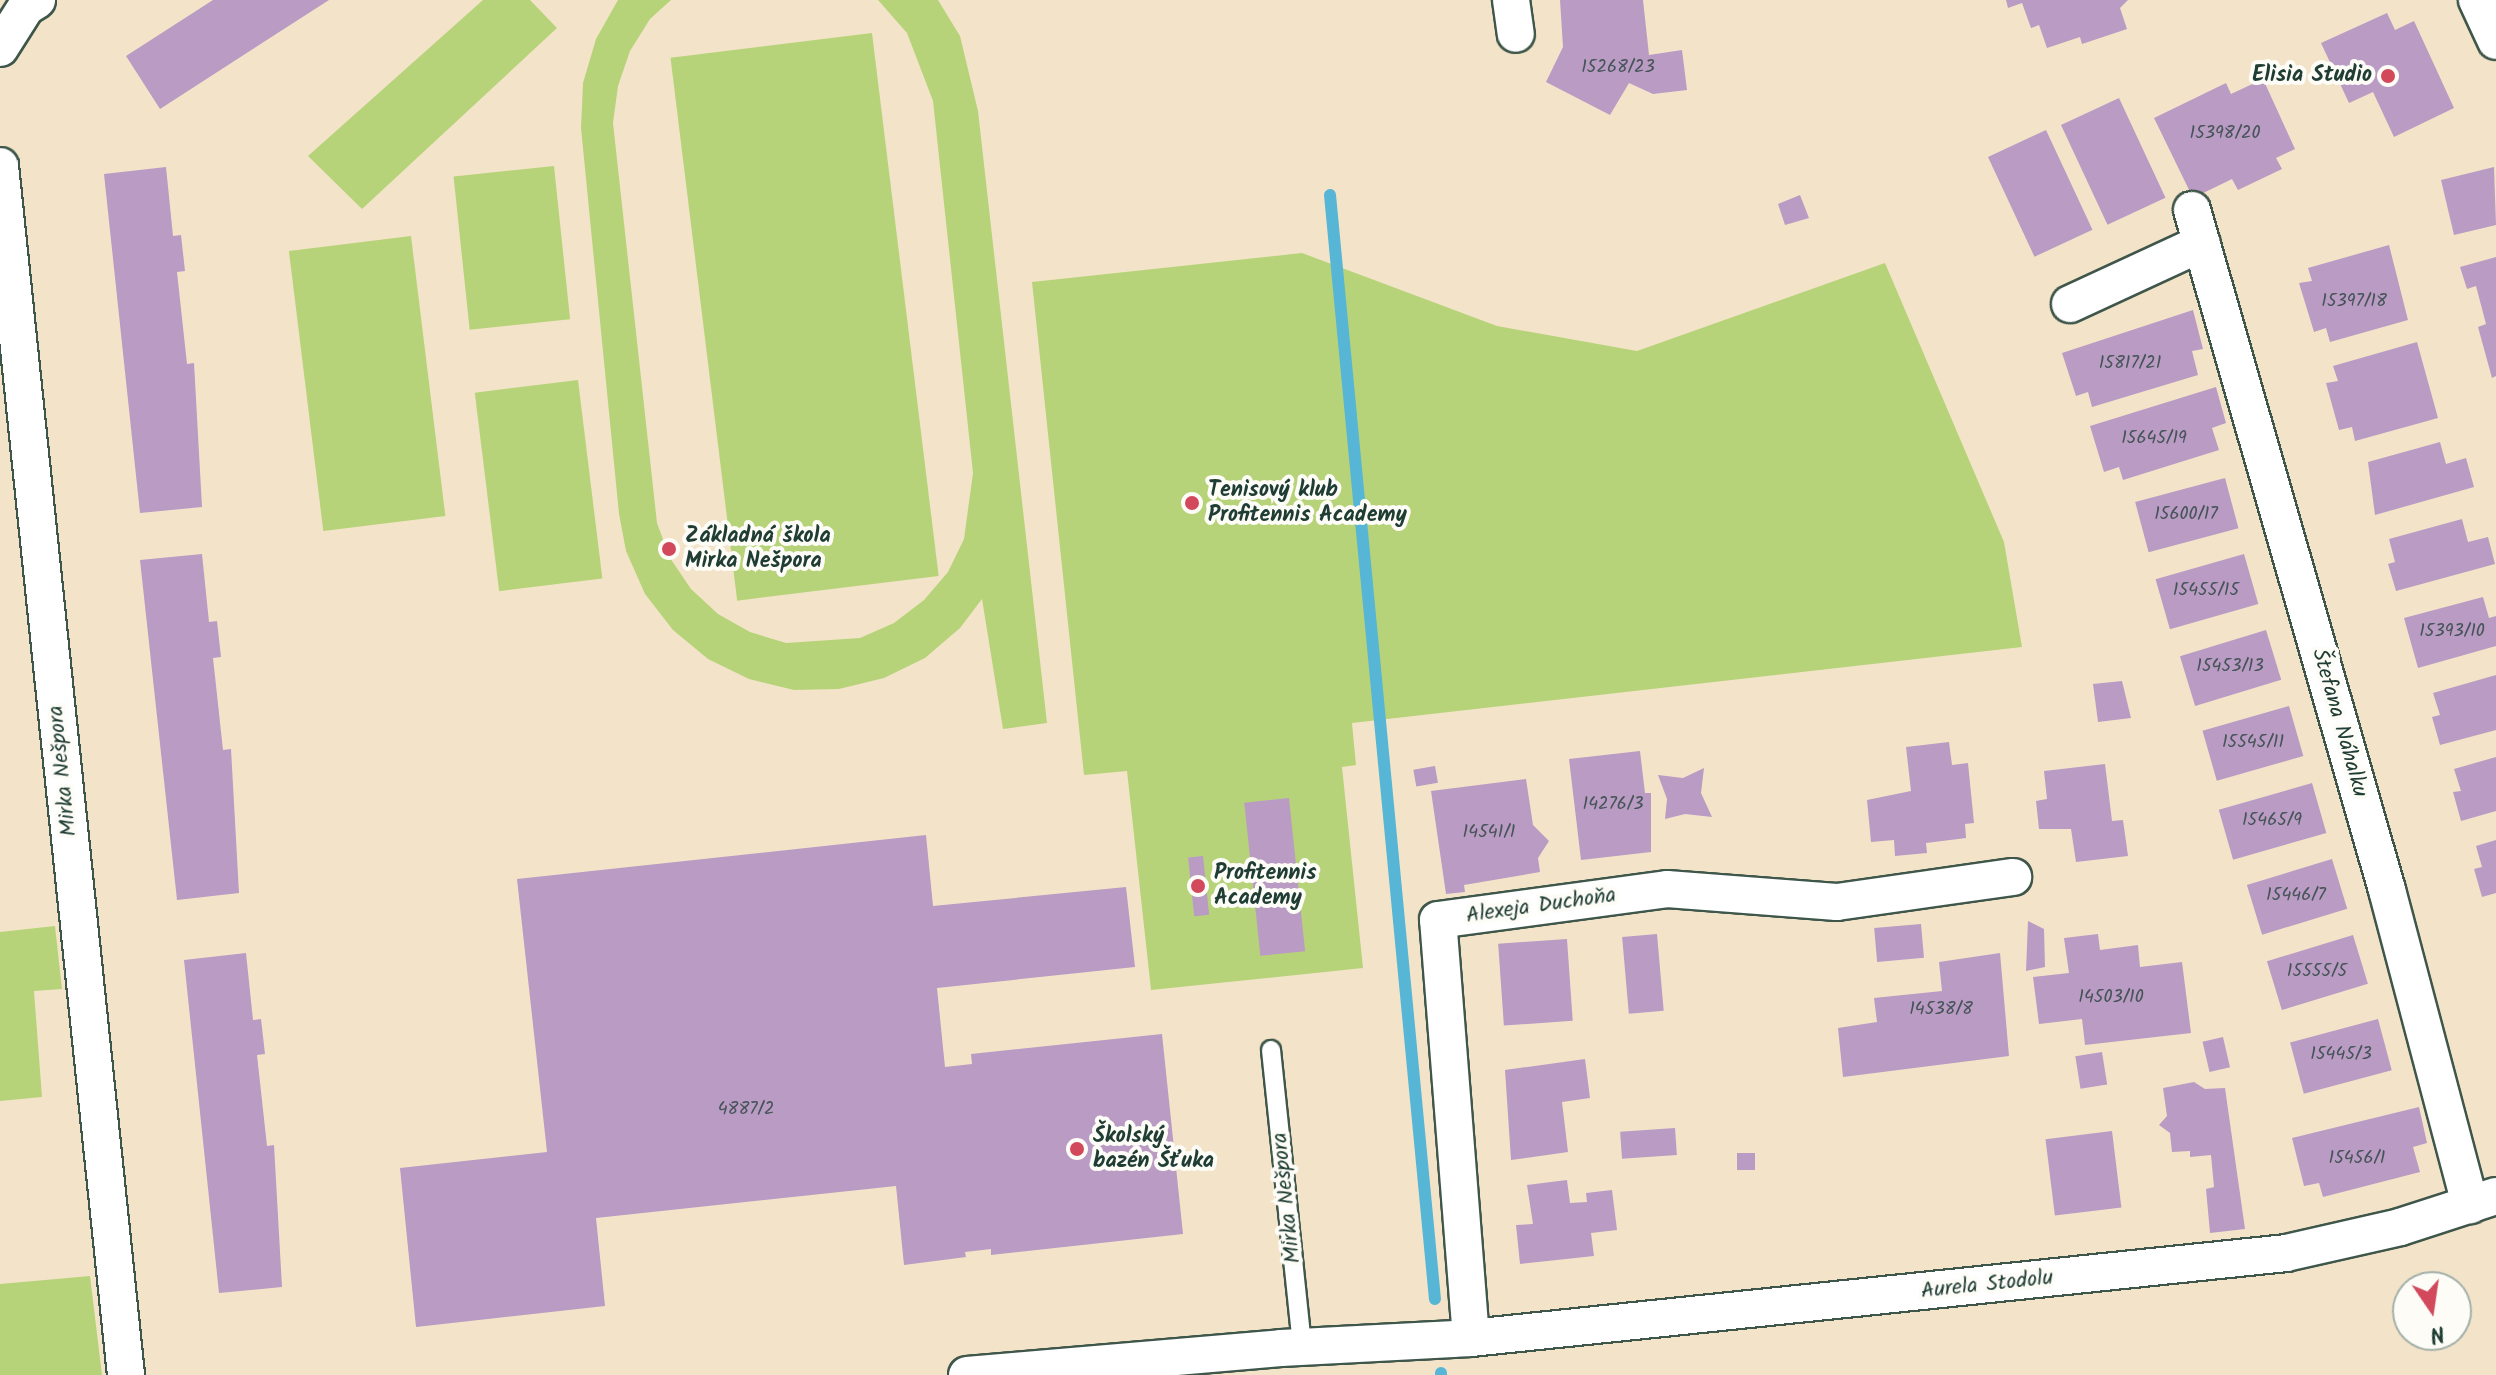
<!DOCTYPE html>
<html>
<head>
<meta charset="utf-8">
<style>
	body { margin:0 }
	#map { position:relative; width:2496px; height:1375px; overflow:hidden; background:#f3e4c9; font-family:Kalam,sans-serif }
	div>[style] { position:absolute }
	.green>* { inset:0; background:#b7d379; transform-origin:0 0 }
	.stream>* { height:12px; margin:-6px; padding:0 6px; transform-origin:6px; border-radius:6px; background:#57b6d5 }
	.building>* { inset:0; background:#b99bc4; transform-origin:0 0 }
	.roads { filter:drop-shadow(2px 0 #3f564a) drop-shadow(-2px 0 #3f564a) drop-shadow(0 2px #3f564a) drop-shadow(0 -2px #3f564a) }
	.service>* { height:18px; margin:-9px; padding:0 9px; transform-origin:9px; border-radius:9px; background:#fff }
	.minor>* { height:36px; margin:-18px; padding:0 18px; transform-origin:18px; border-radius:18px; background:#fff }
	.dots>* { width:22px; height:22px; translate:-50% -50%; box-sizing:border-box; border:4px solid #fdfcf7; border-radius:50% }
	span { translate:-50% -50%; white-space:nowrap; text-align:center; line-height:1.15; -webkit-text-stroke:8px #fdfcf7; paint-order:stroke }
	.number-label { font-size:18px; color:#465458 }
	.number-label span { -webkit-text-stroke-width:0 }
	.poi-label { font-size:22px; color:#1f3d34; font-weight:700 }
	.right { translate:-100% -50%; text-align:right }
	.left { translate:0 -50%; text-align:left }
	.street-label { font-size:22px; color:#1f3d34 }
	.north { position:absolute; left:2392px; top:1271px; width:80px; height:80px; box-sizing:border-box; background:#fdfcf7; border:2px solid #a4b0a9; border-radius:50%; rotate:167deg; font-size:22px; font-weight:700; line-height:32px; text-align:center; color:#1f3d34 }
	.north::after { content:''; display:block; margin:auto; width:28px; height:36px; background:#d1495b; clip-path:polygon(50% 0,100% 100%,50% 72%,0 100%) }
</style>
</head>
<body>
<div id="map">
	<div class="green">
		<div style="clip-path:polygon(483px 0,530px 0,557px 28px,362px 209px,308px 156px)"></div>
		<div style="clip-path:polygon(618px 0,671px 0,650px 19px,630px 51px,618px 86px,613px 123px,657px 523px,670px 558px,691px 589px,718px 614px,750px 632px,786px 643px,860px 638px,894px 623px,924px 600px,948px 572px,964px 539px,973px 473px,933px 101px,907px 33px,878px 0,938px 0,960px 36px,978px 111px,1047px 723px,1003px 729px,982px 599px,960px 628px,925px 658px,884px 678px,839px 689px,794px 690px,749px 679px,708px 659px,673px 630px,645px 594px,626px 551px,619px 514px,581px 128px,583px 83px,596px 39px)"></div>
		<div style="left:872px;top:33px;width:547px;height:203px;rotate:83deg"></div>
		<div style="left:554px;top:166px;width:154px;height:101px;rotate:84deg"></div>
		<div style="left:411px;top:236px;width:282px;height:123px;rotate:83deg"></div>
		<div style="clip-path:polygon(1302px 253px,1497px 326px,1637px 351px,1885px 263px,2004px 542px,2022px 647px,1352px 723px,1356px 765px,1342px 767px,1363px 968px,1151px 990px,1127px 771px,1084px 775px,1032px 282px)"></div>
		<div style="left:578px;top:380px;width:200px;height:104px;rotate:83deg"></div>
		<div style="clip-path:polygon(55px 926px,62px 989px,34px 991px,42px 1097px,0 1101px,0 932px)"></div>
		<div style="clip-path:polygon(90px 1276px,102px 1375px,0 1375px,0 1284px)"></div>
	</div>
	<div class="stream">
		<div style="left:1330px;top:195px;width:1109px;rotate:84.57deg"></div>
		<div style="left:1441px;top:1373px;width:2px;rotate:90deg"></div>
	</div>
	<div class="building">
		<div style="clip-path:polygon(213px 0,329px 0,160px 109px,126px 56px)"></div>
		<div style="clip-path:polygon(1560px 0,1643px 0,1649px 55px,1682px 50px,1687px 90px,1653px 94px,1629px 83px,1610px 115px,1546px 82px,1563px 47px)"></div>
		<div style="clip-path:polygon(2006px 0,2128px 0,2120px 8px,2127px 29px,2082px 44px,2080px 37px,2047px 48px,2039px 25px,2031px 28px,2022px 3px,2008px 8px)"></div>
		<div style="clip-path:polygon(2387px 13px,2395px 30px,2414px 21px,2454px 108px,2394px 137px,2373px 92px,2349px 103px,2321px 43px)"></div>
		<div style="clip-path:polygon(2263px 79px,2295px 149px,2276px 158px,2282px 169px,2238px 190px,2232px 179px,2193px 198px,2154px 118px,2226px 83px,2231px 94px)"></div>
		<div style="left:2119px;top:98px;width:110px;height:64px;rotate:65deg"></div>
		<div style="left:2046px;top:130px;width:110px;height:64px;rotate:65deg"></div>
		<div style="clip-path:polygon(166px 167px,173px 236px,181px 235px,185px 271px,177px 272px,187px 364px,194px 363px,202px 507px,140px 513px,104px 174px)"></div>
		<div style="clip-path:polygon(2494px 167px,2496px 225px,2454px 235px,2441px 180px)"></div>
		<div style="clip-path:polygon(1800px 195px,1809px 218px,1785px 225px,1778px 204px)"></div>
		<div style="clip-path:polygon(2389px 245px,2408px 320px,2330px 342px,2326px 328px,2314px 332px,2299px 283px,2312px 281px,2308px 268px)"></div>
		<div style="clip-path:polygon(2496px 257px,2496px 376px,2492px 378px,2478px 327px,2486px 324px,2476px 286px,2467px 289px,2460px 267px)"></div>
		<div style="clip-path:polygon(2193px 310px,2203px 349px,2192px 351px,2198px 375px,2092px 407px,2088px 392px,2076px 396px,2062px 353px)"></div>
		<div style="clip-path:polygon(2417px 342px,2438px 418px,2355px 441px,2352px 427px,2339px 430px,2326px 383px,2338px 381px,2333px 366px)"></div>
		<div style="clip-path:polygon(2216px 387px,2226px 423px,2212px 428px,2219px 450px,2123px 480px,2119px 467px,2104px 472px,2090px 426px)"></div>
		<div style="clip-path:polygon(2440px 442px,2446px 464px,2466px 458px,2474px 487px,2375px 515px,2368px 462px)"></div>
		<div style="left:2225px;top:478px;width:52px;height:93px;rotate:75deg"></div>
		<div style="clip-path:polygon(2462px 519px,2468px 542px,2488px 537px,2495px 564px,2396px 591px,2388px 564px,2395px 562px,2389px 539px)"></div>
		<div style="clip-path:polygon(202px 554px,209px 622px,217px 621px,221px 657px,213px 658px,223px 750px,231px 749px,239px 893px,177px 900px,140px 560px)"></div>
		<div style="left:2244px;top:554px;width:52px;height:92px;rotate:74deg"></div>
		<div style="clip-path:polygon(2483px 597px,2489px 618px,2496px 616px,2496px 646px,2418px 668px,2404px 618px)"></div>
		<div style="left:2266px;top:630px;width:52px;height:90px;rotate:73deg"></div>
		<div style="clip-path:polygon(2496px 675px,2496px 730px,2440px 745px,2432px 717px,2440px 715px,2433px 693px)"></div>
		<div style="clip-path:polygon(2122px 681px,2131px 718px,2098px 722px,2093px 684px)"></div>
		<div style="left:2289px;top:706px;width:52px;height:90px;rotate:74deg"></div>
		<div style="clip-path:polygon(1949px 742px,1952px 765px,1968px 763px,1974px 823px,1965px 824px,1966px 838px,1926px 843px,1927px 853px,1895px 856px,1894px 840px,1871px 842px,1867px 800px,1911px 791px,1906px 747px)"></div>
		<div style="clip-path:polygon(1640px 751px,1645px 793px,1651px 793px,1651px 852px,1581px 860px,1569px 759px)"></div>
		<div style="clip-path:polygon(2496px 757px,2496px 811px,2461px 821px,2453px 792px,2461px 791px,2454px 769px)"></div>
		<div style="clip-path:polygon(2105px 764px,2112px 821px,2123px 820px,2128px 856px,2076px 862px,2071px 829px,2039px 829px,2036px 801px,2047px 799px,2044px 771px)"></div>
		<div style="left:1435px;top:766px;width:17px;height:22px;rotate:80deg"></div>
		<div style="clip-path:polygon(1704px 768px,1701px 793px,1712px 817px,1685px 814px,1665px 819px,1667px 799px,1658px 775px,1683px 778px)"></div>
		<div style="clip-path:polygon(1526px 779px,1533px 825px,1549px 841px,1538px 858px,1540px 872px,1464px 885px,1465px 892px,1446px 894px,1431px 791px)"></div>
		<div style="left:2312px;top:783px;width:52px;height:97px;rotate:74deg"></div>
		<div style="left:1289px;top:798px;width:154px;height:45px;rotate:84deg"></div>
		<div style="clip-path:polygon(926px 835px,933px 906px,1126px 887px,1135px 967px,937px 988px,945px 1067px,972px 1064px,971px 1054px,1162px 1034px,1183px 1234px,991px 1255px,991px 1249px,965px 1252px,966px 1257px,904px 1265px,896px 1186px,596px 1218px,605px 1306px,416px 1327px,400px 1168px,547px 1152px,517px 879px)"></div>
		<div style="clip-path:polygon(2496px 840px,2496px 893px,2482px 897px,2474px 869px,2482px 867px,2476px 846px)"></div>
		<div style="left:1203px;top:856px;width:59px;height:15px;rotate:84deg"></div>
		<div style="left:2332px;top:859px;width:52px;height:89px;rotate:73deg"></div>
		<div style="clip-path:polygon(2028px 921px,2044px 929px,2045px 967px,2026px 971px)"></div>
		<div style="left:1921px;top:924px;width:34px;height:47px;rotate:85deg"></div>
		<div style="left:1657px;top:934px;width:77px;height:35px;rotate:85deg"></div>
		<div style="clip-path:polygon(2098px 934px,2100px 950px,2138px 945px,2140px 967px,2182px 962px,2191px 1033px,2085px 1045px,2082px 1019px,2039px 1024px,2033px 977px,2069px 973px,2064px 938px)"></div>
		<div style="left:2353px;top:935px;width:51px;height:90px;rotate:73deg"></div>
		<div style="left:1567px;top:939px;width:82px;height:69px;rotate:86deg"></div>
		<div style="clip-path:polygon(246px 953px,253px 1020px,261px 1019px,265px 1054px,257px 1055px,267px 1146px,274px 1145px,282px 1287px,219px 1293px,184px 960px)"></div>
		<div style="clip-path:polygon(2000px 953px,2009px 1056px,1843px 1077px,1838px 1028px,1877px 1022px,1874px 998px,1942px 991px,1939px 962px)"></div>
		<div style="left:2378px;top:1019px;width:53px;height:91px;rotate:75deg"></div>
		<div style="left:2223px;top:1037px;width:31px;height:21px;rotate:77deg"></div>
		<div style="left:2102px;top:1052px;width:33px;height:27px;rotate:81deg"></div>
		<div style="clip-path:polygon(1585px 1059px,1590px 1098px,1562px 1102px,1568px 1152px,1511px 1160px,1505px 1070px)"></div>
		<div style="clip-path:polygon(2194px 1082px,2205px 1089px,2225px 1088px,2245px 1229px,2210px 1233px,2206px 1189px,2214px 1187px,2211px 1155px,2190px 1157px,2190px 1151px,2172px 1152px,2170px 1133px,2159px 1125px,2167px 1116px,2163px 1088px)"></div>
		<div style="clip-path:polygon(2419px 1107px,2427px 1143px,2413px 1147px,2420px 1172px,2323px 1197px,2319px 1183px,2304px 1186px,2292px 1138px)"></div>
		<div style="left:1675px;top:1128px;width:27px;height:55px;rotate:86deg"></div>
		<div style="left:2112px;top:1131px;width:77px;height:67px;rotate:83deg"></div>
		<div style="left:1737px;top:1153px;width:18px;height:17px"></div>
		<div style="clip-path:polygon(1567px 1180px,1570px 1203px,1587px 1202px,1586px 1193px,1612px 1190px,1617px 1230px,1591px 1233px,1594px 1256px,1520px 1264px,1516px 1225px,1533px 1224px,1527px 1185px)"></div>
	</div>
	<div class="roads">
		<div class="service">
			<div style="left:1271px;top:1050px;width:298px;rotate:84deg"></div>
		</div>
		<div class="minor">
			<div style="left:1511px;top:0;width:34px;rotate:82deg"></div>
			<div style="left:2477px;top:0;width:45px;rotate:65.1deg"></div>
			<div style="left:0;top:48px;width:49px;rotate:-57.6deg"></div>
			<div style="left:26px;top:7px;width:13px;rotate:-32deg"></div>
			<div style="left:0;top:166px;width:1216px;rotate:84.05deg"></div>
			<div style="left:2192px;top:210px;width:707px;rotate:74deg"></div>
			<div style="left:2387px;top:890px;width:326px;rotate:75.2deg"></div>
			<div style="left:2070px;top:304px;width:145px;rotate:-24.8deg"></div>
			<div style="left:1471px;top:1338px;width:419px;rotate:-94.5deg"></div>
			<div style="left:1438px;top:920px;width:231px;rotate:-7.7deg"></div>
			<div style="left:1667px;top:889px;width:170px;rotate:4.4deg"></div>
			<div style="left:1837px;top:902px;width:178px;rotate:-8.1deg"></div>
			<div style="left:967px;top:1375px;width:315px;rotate:-4.9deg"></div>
			<div style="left:1281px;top:1348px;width:190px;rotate:-3deg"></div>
			<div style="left:1471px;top:1338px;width:819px;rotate:-5.95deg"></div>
			<div style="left:2286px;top:1253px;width:117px;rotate:-12.8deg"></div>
			<div style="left:2400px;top:1227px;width:101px;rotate:-17.9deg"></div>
		</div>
	</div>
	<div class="dots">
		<div style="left:2388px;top:76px;background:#d1495b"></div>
		<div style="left:1192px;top:503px;background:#d1495b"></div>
		<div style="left:669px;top:549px;background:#d1495b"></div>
		<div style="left:1198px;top:886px;background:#d1495b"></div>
		<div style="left:1077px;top:1149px;background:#d1495b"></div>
	</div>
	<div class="number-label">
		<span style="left:1618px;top:68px">15268/23</span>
		<span style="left:2225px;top:134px">15398/20</span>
		<span style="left:2354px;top:302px">15397/18</span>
		<span style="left:2130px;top:364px">15817/21</span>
		<span style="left:2154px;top:439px">15645/19</span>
		<span style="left:2186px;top:515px">15600/17</span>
		<span style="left:2206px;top:591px">15455/15</span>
		<span style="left:2452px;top:632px">15393/10</span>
		<span style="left:2230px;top:667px">15453/13</span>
		<span style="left:2253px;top:743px">15545/11</span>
		<span style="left:1613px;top:805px">14276/3</span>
		<span style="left:2272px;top:821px">15465/9</span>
		<span style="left:1489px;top:833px">14541/1</span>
		<span style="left:2296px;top:896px">15446/7</span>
		<span style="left:2317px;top:972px">15555/5</span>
		<span style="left:2111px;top:998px">14503/10</span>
		<span style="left:1941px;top:1010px">14538/8</span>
		<span style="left:2341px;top:1055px">15445/3</span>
		<span style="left:746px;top:1110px">4887/2</span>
		<span style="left:2357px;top:1159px">15456/1</span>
	</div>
	<div class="poi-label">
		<span class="right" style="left:2372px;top:76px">Elisia Studio</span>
		<span class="left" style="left:1208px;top:503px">Tenisový klub<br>Profitennis Academy</span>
		<span class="left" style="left:685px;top:549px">Základná škola<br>Mirka Nešpora</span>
		<span class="left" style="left:1214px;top:886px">Profitennis<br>Academy</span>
		<span class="left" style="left:1093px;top:1149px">Školský<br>bazén Šťuka</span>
	</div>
	<div class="street-label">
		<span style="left:2339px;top:723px;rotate:74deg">Štefana Náhalku</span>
		<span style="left:63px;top:771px;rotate:-96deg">Mirka Nešpora</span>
		<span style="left:1541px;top:906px;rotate:-8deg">Alexeja Duchoňa</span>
		<span style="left:1287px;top:1198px;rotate:-96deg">Mirka Nešpora</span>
		<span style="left:1987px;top:1285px;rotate:-6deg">Aurela Stodolu</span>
	</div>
	<div class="north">N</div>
</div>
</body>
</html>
